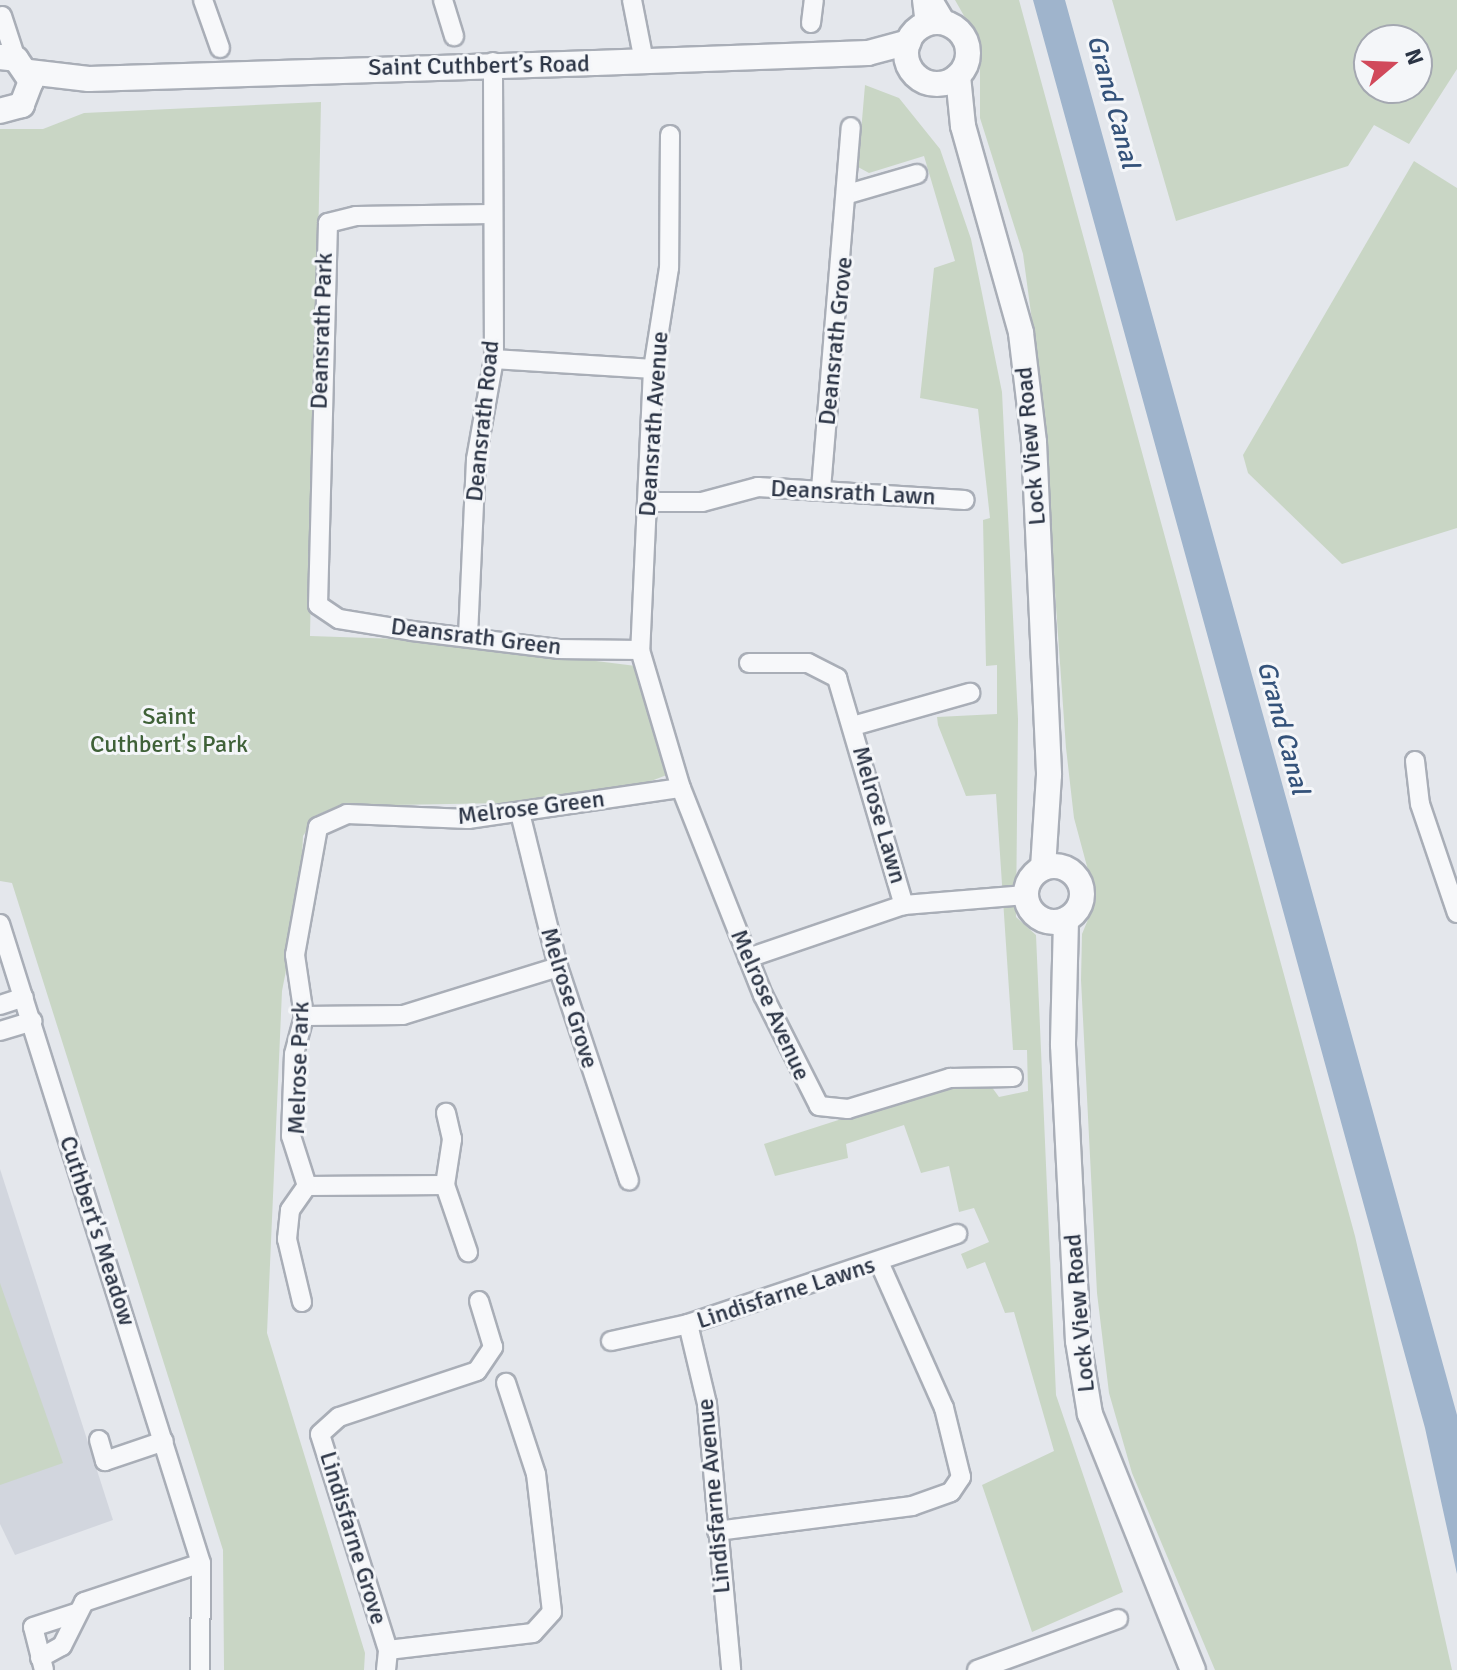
<!DOCTYPE html>
<html>
<head>
<meta charset="utf-8">
<style>
	body { margin:0 }
	#map { position:relative; width:1457px; height:1670px; overflow:hidden; background:#e4e7ec; font-family:Signika,sans-serif }
	div>[style] { position:absolute }
	.built>* { inset:0; background:#d2d6de }
	.green>* { inset:0; background:#c9d6c5 }
	.water>* { inset:0; background:#9fb4cc }
	.roads { filter:drop-shadow(2px 0 #a9aeb7) drop-shadow(-2px 0 #a9aeb7) drop-shadow(0 2px #a9aeb7) drop-shadow(0 -2px #a9aeb7) }
	.minor>* { height:18px; margin:-9px; padding:0 9px; transform-origin:9px; border-radius:9px; background:#f7f8fa }
	.tertiary>* { height:24px; margin:-12px; padding:0 12px; transform-origin:12px; border-radius:12px; background:#f7f8fa }
	.tertiary>.ring { margin:-12px; padding:0; box-sizing:content-box; background:none; border:24px solid #f7f8fa; border-radius:50% }
	span { translate:-50% -50%; white-space:nowrap; text-align:center; line-height:1.15; -webkit-text-stroke:6px #f4f6f9; paint-order:stroke }
	.street-label { font-size:24px; color:#2b3445 }
	.park-label { font-size:24px; color:#3f6138 }
	.water-label { font-size:26px; color:#34527a; font-style:italic }
	.north { position:absolute; left:1353px; top:24px; width:80px; height:80px; box-sizing:border-box; background:#f4f6f9; border:2px solid #a4a8b1; border-radius:50%; rotate:71deg; font-size:22px; font-weight:700; line-height:32px; text-align:center; color:#2b3445 }
	.north::after { content:''; display:block; margin:auto; width:28px; height:36px; background:#d1495b; clip-path:polygon(50% 0,100% 100%,50% 72%,0 100%) }
</style>
</head>
<body>
<div id="map">
	<div class="built">
		<div style="clip-path:polygon(0 1169px,113px 1520px,15px 1555px,0 1524px)"></div>
	</div>
	<div class="green">
		<div style="clip-path:polygon(955px 0,1019px 0,1355px 1236px,1452px 1670px,1215px 1670px,1132px 1473px,1109px 1393px,1097px 1293px,1081px 980px,1082px 934px,1096px 900px,1074px 818px,1066px 748px,1040px 380px,1023px 254px,980px 118px,980px 44px)"></div>
		<div style="clip-path:polygon(evenodd,1112px 0,1457px 0,1457px 69px,1409px 144px,1374px 125px,1348px 166px,1176px 221px,1112px 0,1369px 40px,1417px 40px,1417px 88px,1369px 88px,1369px 40px)"></div>
		<div style="clip-path:polygon(865px 85px,899px 98px,940px 149px,971px 239px,1002px 392px,1018px 719px,1016px 917px,1036px 935px,1056px 1395px,1123px 1592px,1032px 1632px,982px 1485px,1054px 1451px,1014px 1312px,1005px 1313px,985px 1262px,967px 1269px,961px 1254px,989px 1242px,974px 1208px,959px 1212px,949px 1166px,921px 1173px,904px 1125px,846px 1144px,848px 1158px,775px 1176px,764px 1144px,950px 1084px,991px 1086px,999px 1097px,1028px 1091px,1027px 1050px,1013px 1050px,996px 794px,966px 796px,938px 725px,937px 717px,997px 714px,997px 665px,986px 666px,983px 520px,990px 518px,978px 409px,920px 398px,934px 268px,955px 261px,924px 156px,869px 173px,858px 167px)"></div>
		<div style="clip-path:polygon(321px 102px,310px 636px,429px 640px,636px 666px,672px 773px,630px 789px,505px 803px,338px 806px,317px 815px,303px 836px,300px 899px,282px 991px,267px 1333px,365px 1653px,364px 1670px,224px 1670px,223px 1550px,12px 883px,0 881px,0 129px,43px 129px,84px 113px)"></div>
		<div style="clip-path:polygon(1414px 161px,1457px 188px,1457px 528px,1342px 564px,1248px 473px,1243px 455px)"></div>
		<div style="clip-path:polygon(0 1283px,63px 1463px,0 1485px)"></div>
	</div>
	<div class="water">
		<div style="clip-path:polygon(1033px 0,1065px 0,1457px 1415px,1457px 1574px,1425px 1428px)"></div>
	</div>
	<div class="roads">
		<div class="minor">
			<div style="left:203px;top:0;width:51px;rotate:70.5deg"></div>
			<div style="left:443px;top:0;width:38px;rotate:73deg"></div>
			<div style="left:632px;top:0;width:62px;rotate:78.9deg"></div>
			<div style="left:922px;top:0;width:25px;rotate:83deg"></div>
			<div style="left:933px;top:0;width:29px;rotate:59deg"></div>
			<div style="left:2px;top:16px;width:45px;rotate:72deg"></div>
			<div style="left:811px;top:23px;width:23px;rotate:-83deg"></div>
			<div style="left:670px;top:135px;width:133px;rotate:90.4deg"></div>
			<div style="left:669px;top:268px;width:102px;rotate:99deg"></div>
			<div style="left:653px;top:369px;width:281px;rotate:92.6deg"></div>
			<div style="left:640px;top:650px;width:144px;rotate:73.5deg"></div>
			<div style="left:681px;top:788px;width:223px;rotate:68.4deg"></div>
			<div style="left:763px;top:995px;width:124px;rotate:63.2deg"></div>
			<div style="left:819px;top:1106px;width:29px;rotate:6deg"></div>
			<div style="left:848px;top:1109px;width:107px;rotate:-16.9deg"></div>
			<div style="left:950px;top:1078px;width:63px;rotate:-0.9deg"></div>
			<div style="left:848px;top:194px;width:72px;rotate:-16.2deg"></div>
			<div style="left:491px;top:214px;width:135px;rotate:179.2deg"></div>
			<div style="left:356px;top:216px;width:29px;rotate:166deg"></div>
			<div style="left:328px;top:223px;width:382px;rotate:91.5deg"></div>
			<div style="left:318px;top:605px;width:25px;rotate:34deg"></div>
			<div style="left:339px;top:619px;width:74px;rotate:9.3deg"></div>
			<div style="left:412px;top:631px;width:147px;rotate:7deg"></div>
			<div style="left:558px;top:649px;width:82px;rotate:0.7deg"></div>
			<div style="left:494px;top:359px;width:159px;rotate:3.6deg"></div>
			<div style="left:821px;top:489px;width:363px;rotate:-85.3deg"></div>
			<div style="left:647px;top:502px;width:55px"></div>
			<div style="left:702px;top:502px;width:58px;rotate:-15deg"></div>
			<div style="left:758px;top:487px;width:207px;rotate:3.6deg"></div>
			<div style="left:468px;top:636px;width:177px;rotate:-87.4deg"></div>
			<div style="left:476px;top:459px;width:102px;rotate:-79.8deg"></div>
			<div style="left:494px;top:359px;width:297px;rotate:-90.2deg"></div>
			<div style="left:749px;top:663px;width:59px"></div>
			<div style="left:808px;top:663px;width:33px;rotate:27deg"></div>
			<div style="left:837px;top:678px;width:237px;rotate:73.6deg"></div>
			<div style="left:853px;top:726px;width:122px;rotate:-15.8deg"></div>
			<div style="left:1415px;top:761px;width:43px;rotate:83.4deg"></div>
			<div style="left:1420px;top:804px;width:115px;rotate:71.3deg"></div>
			<div style="left:520px;top:813px;width:159px;rotate:76.1deg"></div>
			<div style="left:558px;top:967px;width:225px;rotate:71.6deg"></div>
			<div style="left:0;top:924px;width:670px;rotate:72.54deg"></div>
			<div style="left:201px;top:1563px;width:107px;rotate:90.5deg"></div>
			<div style="left:748px;top:958px;width:165px;rotate:-18.8deg"></div>
			<div style="left:904px;top:905px;width:122px;rotate:-4.7deg"></div>
			<div style="left:0;top:1005px;width:25px;rotate:-18deg"></div>
			<div style="left:304px;top:1016px;width:99px;rotate:-0.6deg"></div>
			<div style="left:403px;top:1015px;width:162px;rotate:-17.2deg"></div>
			<div style="left:0;top:1031px;width:34px;rotate:-17deg"></div>
			<div style="left:445px;top:1185px;width:47px;rotate:-81.3deg"></div>
			<div style="left:452px;top:1139px;width:27px;rotate:-103deg"></div>
			<div style="left:307px;top:1186px;width:138px;rotate:-0.4deg"></div>
			<div style="left:445px;top:1185px;width:71px;rotate:71.1deg"></div>
			<div style="left:302px;top:1302px;width:65px;rotate:-103.4deg"></div>
			<div style="left:287px;top:1239px;width:29px;rotate:-84deg"></div>
			<div style="left:290px;top:1210px;width:29px;rotate:-55deg"></div>
			<div style="left:307px;top:1186px;width:52px;rotate:-107.7deg"></div>
			<div style="left:291px;top:1136px;width:82px;rotate:-87.9deg"></div>
			<div style="left:294px;top:1054px;width:39px;rotate:-75deg"></div>
			<div style="left:304px;top:1016px;width:62px;rotate:-98.4deg"></div>
			<div style="left:295px;top:955px;width:130px;rotate:-79.8deg"></div>
			<div style="left:318px;top:827px;width:32px;rotate:-24deg"></div>
			<div style="left:347px;top:814px;width:121px;rotate:2.4deg"></div>
			<div style="left:468px;top:819px;width:215px;rotate:-8.3deg"></div>
			<div style="left:688px;top:1324px;width:82px;rotate:76.6deg"></div>
			<div style="left:707px;top:1404px;width:267px;rotate:84.8deg"></div>
			<div style="left:611px;top:1341px;width:79px;rotate:-12.4deg"></div>
			<div style="left:688px;top:1324px;width:284px;rotate:-18.5deg"></div>
			<div style="left:99px;top:1440px;width:22px;rotate:74deg"></div>
			<div style="left:105px;top:1461px;width:62px;rotate:-18.7deg"></div>
			<div style="left:717px;top:1531px;width:197px;rotate:-7.3deg"></div>
			<div style="left:912px;top:1506px;width:41px;rotate:-19.7deg"></div>
			<div style="left:951px;top:1492px;width:18px;rotate:-56deg"></div>
			<div style="left:961px;top:1477px;width:71px;rotate:-103.8deg"></div>
			<div style="left:944px;top:1408px;width:158px;rotate:-114deg"></div>
			<div style="left:388px;top:1650px;width:146px;rotate:-6.7deg"></div>
			<div style="left:533px;top:1633px;width:28px;rotate:-48deg"></div>
			<div style="left:552px;top:1612px;width:139px;rotate:-96.6deg"></div>
			<div style="left:536px;top:1474px;width:96px;rotate:-108.2deg"></div>
			<div style="left:40px;top:1658px;width:25px;rotate:-29deg"></div>
			<div style="left:62px;top:1646px;width:49px;rotate:-63.4deg"></div>
			<div style="left:84px;top:1602px;width:123px;rotate:-18.4deg"></div>
			<div style="left:44px;top:1670px;width:44px;rotate:-104.3deg"></div>
			<div style="left:33px;top:1627px;width:45px;rotate:-18deg"></div>
			<div style="left:386px;top:1670px;width:20px;rotate:-84deg"></div>
			<div style="left:388px;top:1650px;width:226px;rotate:-107.5deg"></div>
			<div style="left:320px;top:1434px;width:25px;rotate:-42deg"></div>
			<div style="left:339px;top:1417px;width:145px;rotate:-18.4deg"></div>
			<div style="left:477px;top:1371px;width:29px;rotate:-56deg"></div>
			<div style="left:493px;top:1347px;width:48px;rotate:-106.9deg"></div>
			<div style="left:977px;top:1670px;width:150px;rotate:-19.9deg"></div>
		</div>
		<div class="tertiary">
			<div class="ring" style="left:906px;top:22px;width:38px;height:38px"></div>
			<div style="left:0;top:57px;width:16px;rotate:7deg"></div>
			<div style="left:16px;top:59px;width:27px;rotate:56deg"></div>
			<div style="left:31px;top:81px;width:26px;rotate:111deg"></div>
			<div style="left:22px;top:105px;width:23px;rotate:165deg"></div>
			<div style="left:29px;top:72px;width:60px;rotate:6.7deg"></div>
			<div style="left:89px;top:79px;width:506px;rotate:-1.81deg"></div>
			<div style="left:595px;top:63px;width:273px;rotate:-2.1deg"></div>
			<div style="left:868px;top:53px;width:42px;rotate:-15deg"></div>
			<div style="left:958px;top:76px;width:50px;rotate:84.3deg"></div>
			<div style="left:963px;top:126px;width:215px;rotate:74.3deg"></div>
			<div style="left:1021px;top:333px;width:110px;rotate:83.2deg"></div>
			<div style="left:1034px;top:442px;width:333px;rotate:87.4deg"></div>
			<div style="left:1049px;top:775px;width:93px;rotate:93.7deg"></div>
			<div class="ring" style="left:1026px;top:866px;width:32px;height:32px"></div>
			<div style="left:1066px;top:920px;width:125px;rotate:91.4deg"></div>
			<div style="left:1063px;top:1045px;width:296px;rotate:87.1deg"></div>
			<div style="left:1078px;top:1341px;width:74px;rotate:80.7deg"></div>
			<div style="left:1090px;top:1414px;width:276px;rotate:68.1deg"></div>
		</div>
	</div>
	<div class="street-label">
		<span style="left:479px;top:66px;rotate:-1deg">Saint Cuthbert’s Road</span>
		<span style="left:322px;top:331px;rotate:-88deg">Deansrath Park</span>
		<span style="left:836px;top:341px;rotate:-84deg">Deansrath Grove</span>
		<span style="left:483px;top:421px;rotate:-84deg">Deansrath Road</span>
		<span style="left:654px;top:424px;rotate:-86deg">Deansrath Avenue</span>
		<span style="left:1031px;top:446px;rotate:-95deg">Lock View Road</span>
		<span style="left:853px;top:493px;rotate:3deg">Deansrath Lawn</span>
		<span style="left:476px;top:637px;rotate:7deg">Deansrath Green</span>
		<span style="left:531px;top:808px;rotate:-7deg">Melrose Green</span>
		<span style="left:879px;top:815px;rotate:74deg">Melrose Lawn</span>
		<span style="left:569px;top:998px;rotate:73deg">Melrose Grove</span>
		<span style="left:770px;top:1005px;rotate:66deg">Melrose Avenue</span>
		<span style="left:299px;top:1068px;rotate:-88deg">Melrose Park</span>
		<span style="left:97px;top:1231px;rotate:72deg">Cuthbert's Meadow</span>
		<span style="left:786px;top:1293px;rotate:-18deg">Lindisfarne Lawns</span>
		<span style="left:1080px;top:1313px;rotate:-95deg">Lock View Road</span>
		<span style="left:714px;top:1496px;rotate:-95deg">Lindisfarne Avenue</span>
		<span style="left:353px;top:1538px;rotate:73deg">Lindisfarne Grove</span>
	</div>
	<div class="park-label">
		<span style="left:169px;top:731px">Saint<br>Cuthbert's Park</span>
	</div>
	<div class="water-label">
		<span style="left:1112px;top:102px;rotate:75deg">Grand Canal</span>
		<span style="left:1282px;top:728px;rotate:75deg">Grand Canal</span>
	</div>
	<div class="north">N</div>
</div>
</body>
</html>
